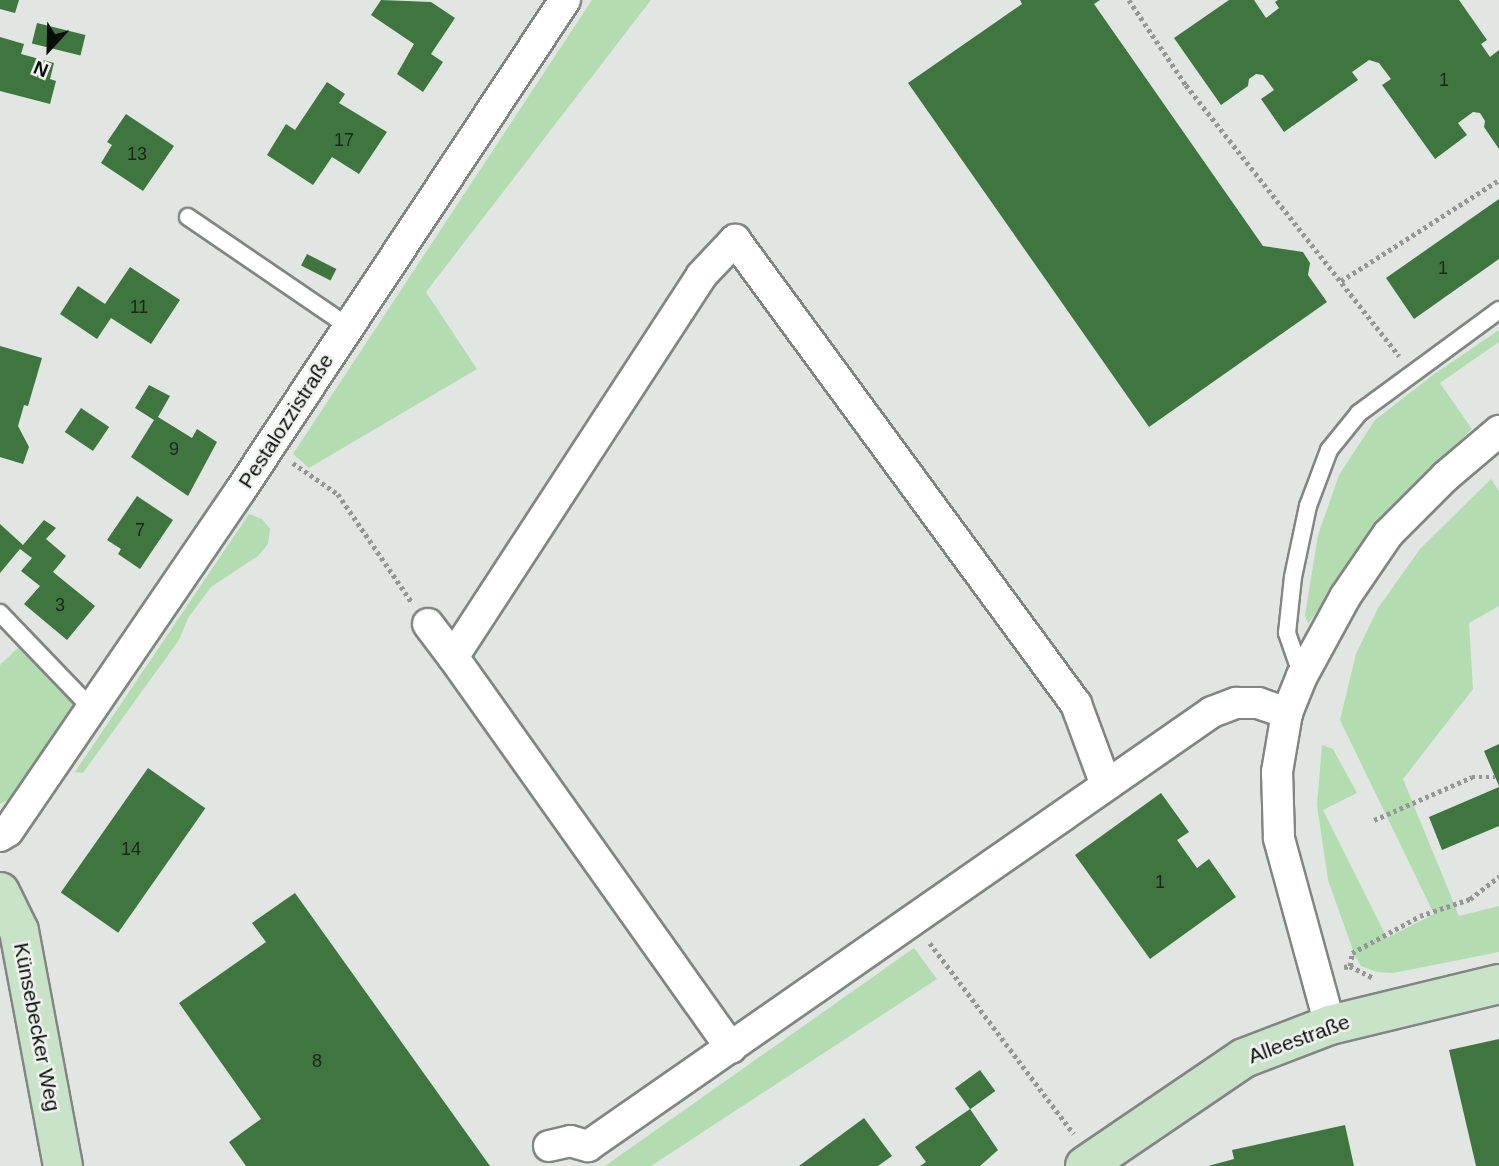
<!DOCTYPE html>
<html>
<head>
<meta charset="utf-8">
<style>
	body { margin:0 }
	#map { position:relative; width:1499px; height:1166px; overflow:hidden; background:#e2e6e2; font-family:Arial,sans-serif }
	div>[style] { position:absolute }
	.green>* { inset:0; background:#b3ddb0 }
	.building>* { inset:0; background:#3f753e; transform-origin:0 0 }
	.path>* { height:4.5px; margin-top:-2.25px; transform-origin:0; background:repeating-linear-gradient(90deg,#949794 0 3.5px,transparent 0 7px) }
	.roads { filter:drop-shadow(2px 0 #828682) drop-shadow(-2px 0 #828682) drop-shadow(0 2px #828682) drop-shadow(0 -2px #828682) }
	.lane>* { height:16px; margin:-8px; padding:0 8px; transform-origin:8px; border-radius:8px; background:#fff }
	.street>* { height:30px; margin:-15px; padding:0 15px; transform-origin:15px; border-radius:15px; background:#fff }
	.secondary>* { height:38px; margin:-19px; padding:0 19px; transform-origin:19px; border-radius:19px; background:#c9e3c9 }
	span { translate:-50% -50%; white-space:nowrap; text-align:center; line-height:1.15; -webkit-text-stroke:5px #eff4ef; paint-order:stroke }
	.number-label { font-size:18px; color:#182718 }
	.number-label span { -webkit-text-stroke-width:0 }
	.street-label { font-size:21px; color:#0b0d0b }
	.north { position:absolute; left:14px; top:14px; width:70px; height:70px; -webkit-text-stroke:5px #eff4ef; paint-order:stroke; rotate:202deg; font-size:19px; font-weight:700; line-height:28px; text-align:center; color:#0b0d0b }
	.north::after { content:''; display:block; margin:auto; width:24px; height:32px; background:#0b0d0b; clip-path:polygon(50% 0,100% 100%,50% 72%,0 100%) }
</style>
</head>
<body>
<div id="map">
	<div class="green">
		<div style="clip-path:polygon(592px 0,651px 0,426px 292px,477px 369px,309px 468px,293px 454px)"></div>
		<div style="clip-path:polygon(1499px 330px,1499px 342px,1440px 383px,1472px 429px,1385px 514px,1308px 624px,1305px 615px,1318px 535px,1339px 475px,1375px 420px,1433px 375px)"></div>
		<div style="clip-path:polygon(1491px 479px,1499px 491px,1499px 606px,1469px 623px,1473px 689px,1403px 779px,1459px 916px,1499px 906px,1499px 952px,1393px 973px,1377px 972px,1361px 966px,1355px 956px,1328px 880px,1317px 805px,1322px 745px,1333px 749px,1357px 793px,1323px 810px,1387px 938px,1434px 914px,1340px 720px,1356px 654px,1378px 608px,1420px 549px)"></div>
		<div style="clip-path:polygon(249px 514px,262px 519px,270px 529px,268px 544px,258px 556px,211px 587px,188px 618px,179px 640px,83px 773px,75px 772px)"></div>
		<div style="clip-path:polygon(20px 646px,77px 709px,16px 796px,0 804px,0 665px)"></div>
		<div style="clip-path:polygon(914px 948px,937px 979px,651px 1166px,605px 1166px)"></div>
	</div>
	<div class="building">
		<div style="clip-path:polygon(0 0,19px 0,15px 13px,0 9px)"></div>
		<div style="clip-path:polygon(381px 0,431px 2px,455px 18px,431px 54px,443px 62px,423px 92px,397px 74px,414px 44px,371px 15px)"></div>
		<div style="clip-path:polygon(1020px 0,1100px 0,1094px 4px,1263px 246px,1303px 252px,1310px 263px,1308px 275px,1327px 302px,1149px 427px,908px 83px,1022px 4px)"></div>
		<div style="clip-path:polygon(1229px 0,1254px 0,1266px 18px,1279px 8px,1275px 2px,1278px 0,1459px 0,1487px 40px,1481px 44px,1490px 57px,1499px 50px,1499px 149px,1484px 127px,1485px 121px,1480px 113px,1473px 112px,1458px 123px,1467px 135px,1435px 159px,1382px 85px,1391px 79px,1379px 63px,1369px 60px,1352px 72px,1358px 80px,1284px 132px,1261px 99px,1274px 90px,1263px 75px,1256px 74px,1249px 79px,1248px 86px,1221px 105px,1174px 38px)"></div>
		<div style="left:37px;top:23px;width:50px;height:21px;rotate:14deg"></div>
		<div style="clip-path:polygon(0 37px,24px 44px,21px 54px,54px 63px,50px 79px,56px 81px,50px 104px,0 91px)"></div>
		<div style="clip-path:polygon(327px 82px,345px 94px,339px 103px,387px 132px,359px 174px,332px 157px,313px 185px,267px 155px,286px 124px,295px 130px)"></div>
		<div style="clip-path:polygon(126px 114px,174px 146px,143px 191px,101px 163px,112px 145px,107px 142px)"></div>
		<div style="clip-path:polygon(1499px 199px,1499px 259px,1414px 319px,1386px 278px)"></div>
		<div style="left:307px;top:254px;width:33px;height:13px;rotate:27deg"></div>
		<div style="clip-path:polygon(130px 267px,180px 300px,151px 344px,111px 318px,97px 339px,60px 314px,78px 286px,105px 304px)"></div>
		<div style="clip-path:polygon(0 346px,42px 358px,28px 406px,24px 405px,18px 426px,29px 447px,23px 464px,0 457px)"></div>
		<div style="clip-path:polygon(149px 385px,170px 396px,158px 417px,192px 438px,197px 429px,217px 442px,188px 496px,131px 457px,154px 420px,135px 408px)"></div>
		<div style="left:81px;top:408px;width:34px;height:29px;rotate:34deg"></div>
		<div style="clip-path:polygon(137px 496px,173px 520px,140px 569px,118px 554px,121px 549px,107px 540px)"></div>
		<div style="clip-path:polygon(44px 520px,56px 528px,46px 539px,66px 556px,53px 572px,95px 606px,67px 640px,24px 604px,40px 586px,21px 571px,32px 558px,20px 549px,0 573px,0 524px,23px 545px)"></div>
		<div style="clip-path:polygon(1499px 744px,1499px 786px,1484px 751px)"></div>
		<div style="left:148px;top:768px;width:70px;height:152px;rotate:35deg"></div>
		<div style="clip-path:polygon(1499px 787px,1499px 826px,1442px 850px,1429px 817px)"></div>
		<div style="clip-path:polygon(1161px 793px,1189px 832px,1177px 840px,1197px 868px,1209px 859px,1236px 897px,1150px 959px,1075px 855px)"></div>
		<div style="clip-path:polygon(295px 893px,490px 1166px,246px 1166px,229px 1142px,261px 1119px,179px 1003px,266px 942px,252px 923px)"></div>
		<div style="clip-path:polygon(1499px 1039px,1499px 1166px,1476px 1166px,1449px 1050px)"></div>
		<div style="left:980px;top:1070px;width:26px;height:31px;rotate:54deg"></div>
		<div style="clip-path:polygon(970px 1109px,998px 1150px,980px 1166px,920px 1166px,926px 1162px,915px 1147px)"></div>
		<div style="clip-path:polygon(864px 1118px,892px 1156px,878px 1166px,799px 1166px)"></div>
		<div style="clip-path:polygon(1345px 1125px,1354px 1166px,1208px 1166px,1234px 1159px,1232px 1150px)"></div>
	</div>
	<div class="path">
		<div style="left:1129px;top:0;width:102px;rotate:56.2deg"></div>
		<div style="left:1186px;top:85px;width:345px;rotate:51.8deg"></div>
		<div style="left:1341px;top:281px;width:188px;rotate:-32.6deg"></div>
		<div style="left:293px;top:463px;width:55px;rotate:34.6deg"></div>
		<div style="left:338px;top:494px;width:130px;rotate:55.7deg"></div>
		<div style="left:1374px;top:820px;width:107px;rotate:-23.7deg"></div>
		<div style="left:1472px;top:777px;width:23px"></div>
		<div style="left:930px;top:943px;width:239px;rotate:53deg"></div>
		<div style="left:1350px;top:966px;width:13px;rotate:-81deg"></div>
		<div style="left:1352px;top:953px;width:77px;rotate:-28.6deg"></div>
		<div style="left:1420px;top:916px;width:53px;rotate:-18.8deg"></div>
		<div style="left:1470px;top:899px;width:37px;rotate:-38deg"></div>
		<div style="left:1344px;top:967px;width:6px;rotate:-9deg"></div>
		<div style="left:1350px;top:966px;width:27px;rotate:27deg"></div>
	</div>
	<div class="roads">
		<div class="lane">
			<div style="left:188px;top:217px;width:194px;rotate:34.3deg"></div>
			<div style="left:0;top:613px;width:132px;rotate:46.2deg"></div>
			<div style="left:1302px;top:676px;width:46px;rotate:-109.2deg"></div>
			<div style="left:1287px;top:633px;width:56px;rotate:-83.9deg"></div>
			<div style="left:1293px;top:577px;width:73px;rotate:-78.1deg"></div>
			<div style="left:1308px;top:506px;width:60px;rotate:-69.4deg"></div>
			<div style="left:1329px;top:450px;width:48px;rotate:-51deg"></div>
			<div style="left:1359px;top:413px;width:174px;rotate:-36.3deg"></div>
		</div>
		<div class="street">
			<div style="left:428px;top:624px;width:41px;rotate:52.9deg"></div>
			<div style="left:0;top:836px;width:9px;rotate:-32deg"></div>
			<div style="left:8px;top:831px;width:412px;rotate:-55.7deg"></div>
			<div style="left:240px;top:491px;width:589px;rotate:-56.5deg"></div>
			<div style="left:1330px;top:1025px;width:194px;rotate:-105.3deg"></div>
			<div style="left:1279px;top:838px;width:66px;rotate:-91.7deg"></div>
			<div style="left:1277px;top:772px;width:60px;rotate:-80.4deg"></div>
			<div style="left:1287px;top:713px;width:40px;rotate:-68deg"></div>
			<div style="left:1302px;top:676px;width:90px;rotate:-61.4deg"></div>
			<div style="left:1345px;top:597px;width:76px;rotate:-55.7deg"></div>
			<div style="left:1388px;top:534px;width:82px;rotate:-45deg"></div>
			<div style="left:1446px;top:476px;width:70px;rotate:-40.3deg"></div>
			<div style="left:731px;top:1048px;width:480px;rotate:-125.4deg"></div>
			<div style="left:453px;top:657px;width:455px;rotate:-56.9deg"></div>
			<div style="left:701px;top:276px;width:50px;rotate:-46.6deg"></div>
			<div style="left:735px;top:240px;width:576px;rotate:53.69deg"></div>
			<div style="left:1076px;top:704px;width:86px;rotate:69.7deg"></div>
			<div style="left:549px;top:1146px;width:22px;rotate:-13deg"></div>
			<div style="left:570px;top:1141px;width:19px;rotate:16deg"></div>
			<div style="left:588px;top:1146px;width:760px;rotate:-34.82deg"></div>
			<div style="left:1212px;top:712px;width:26px;rotate:-21deg"></div>
			<div style="left:1236px;top:703px;width:22px"></div>
			<div style="left:1258px;top:703px;width:31px;rotate:19deg"></div>
		</div>
		<div class="secondary">
			<div style="left:0;top:892px;width:43px;rotate:64deg"></div>
			<div style="left:19px;top:931px;width:239px;rotate:79.4deg"></div>
			<div style="left:1085px;top:1166px;width:192px;rotate:-34.2deg"></div>
			<div style="left:1244px;top:1058px;width:92px;rotate:-21deg"></div>
			<div style="left:1330px;top:1025px;width:174px;rotate:-13.6deg"></div>
		</div>
	</div>
	<div class="number-label">
		<span style="left:1444px;top:80px">1</span>
		<span style="left:344px;top:140px">17</span>
		<span style="left:137px;top:154px">13</span>
		<span style="left:1443px;top:268px">1</span>
		<span style="left:139px;top:307px">11</span>
		<span style="left:174px;top:449px">9</span>
		<span style="left:140px;top:530px">7</span>
		<span style="left:60px;top:605px">3</span>
		<span style="left:131px;top:849px">14</span>
		<span style="left:1160px;top:882px">1</span>
		<span style="left:317px;top:1061px">8</span>
	</div>
	<div class="street-label">
		<span style="left:286px;top:421px;rotate:-57deg">Pestalozzistraße</span>
		<span style="left:37px;top:1027px;rotate:79deg">Künsebecker Weg</span>
		<span style="left:1299px;top:1039px;rotate:-20deg">Alleestraße</span>
	</div>
	<div class="north">N</div>
</div>
</body>
</html>
